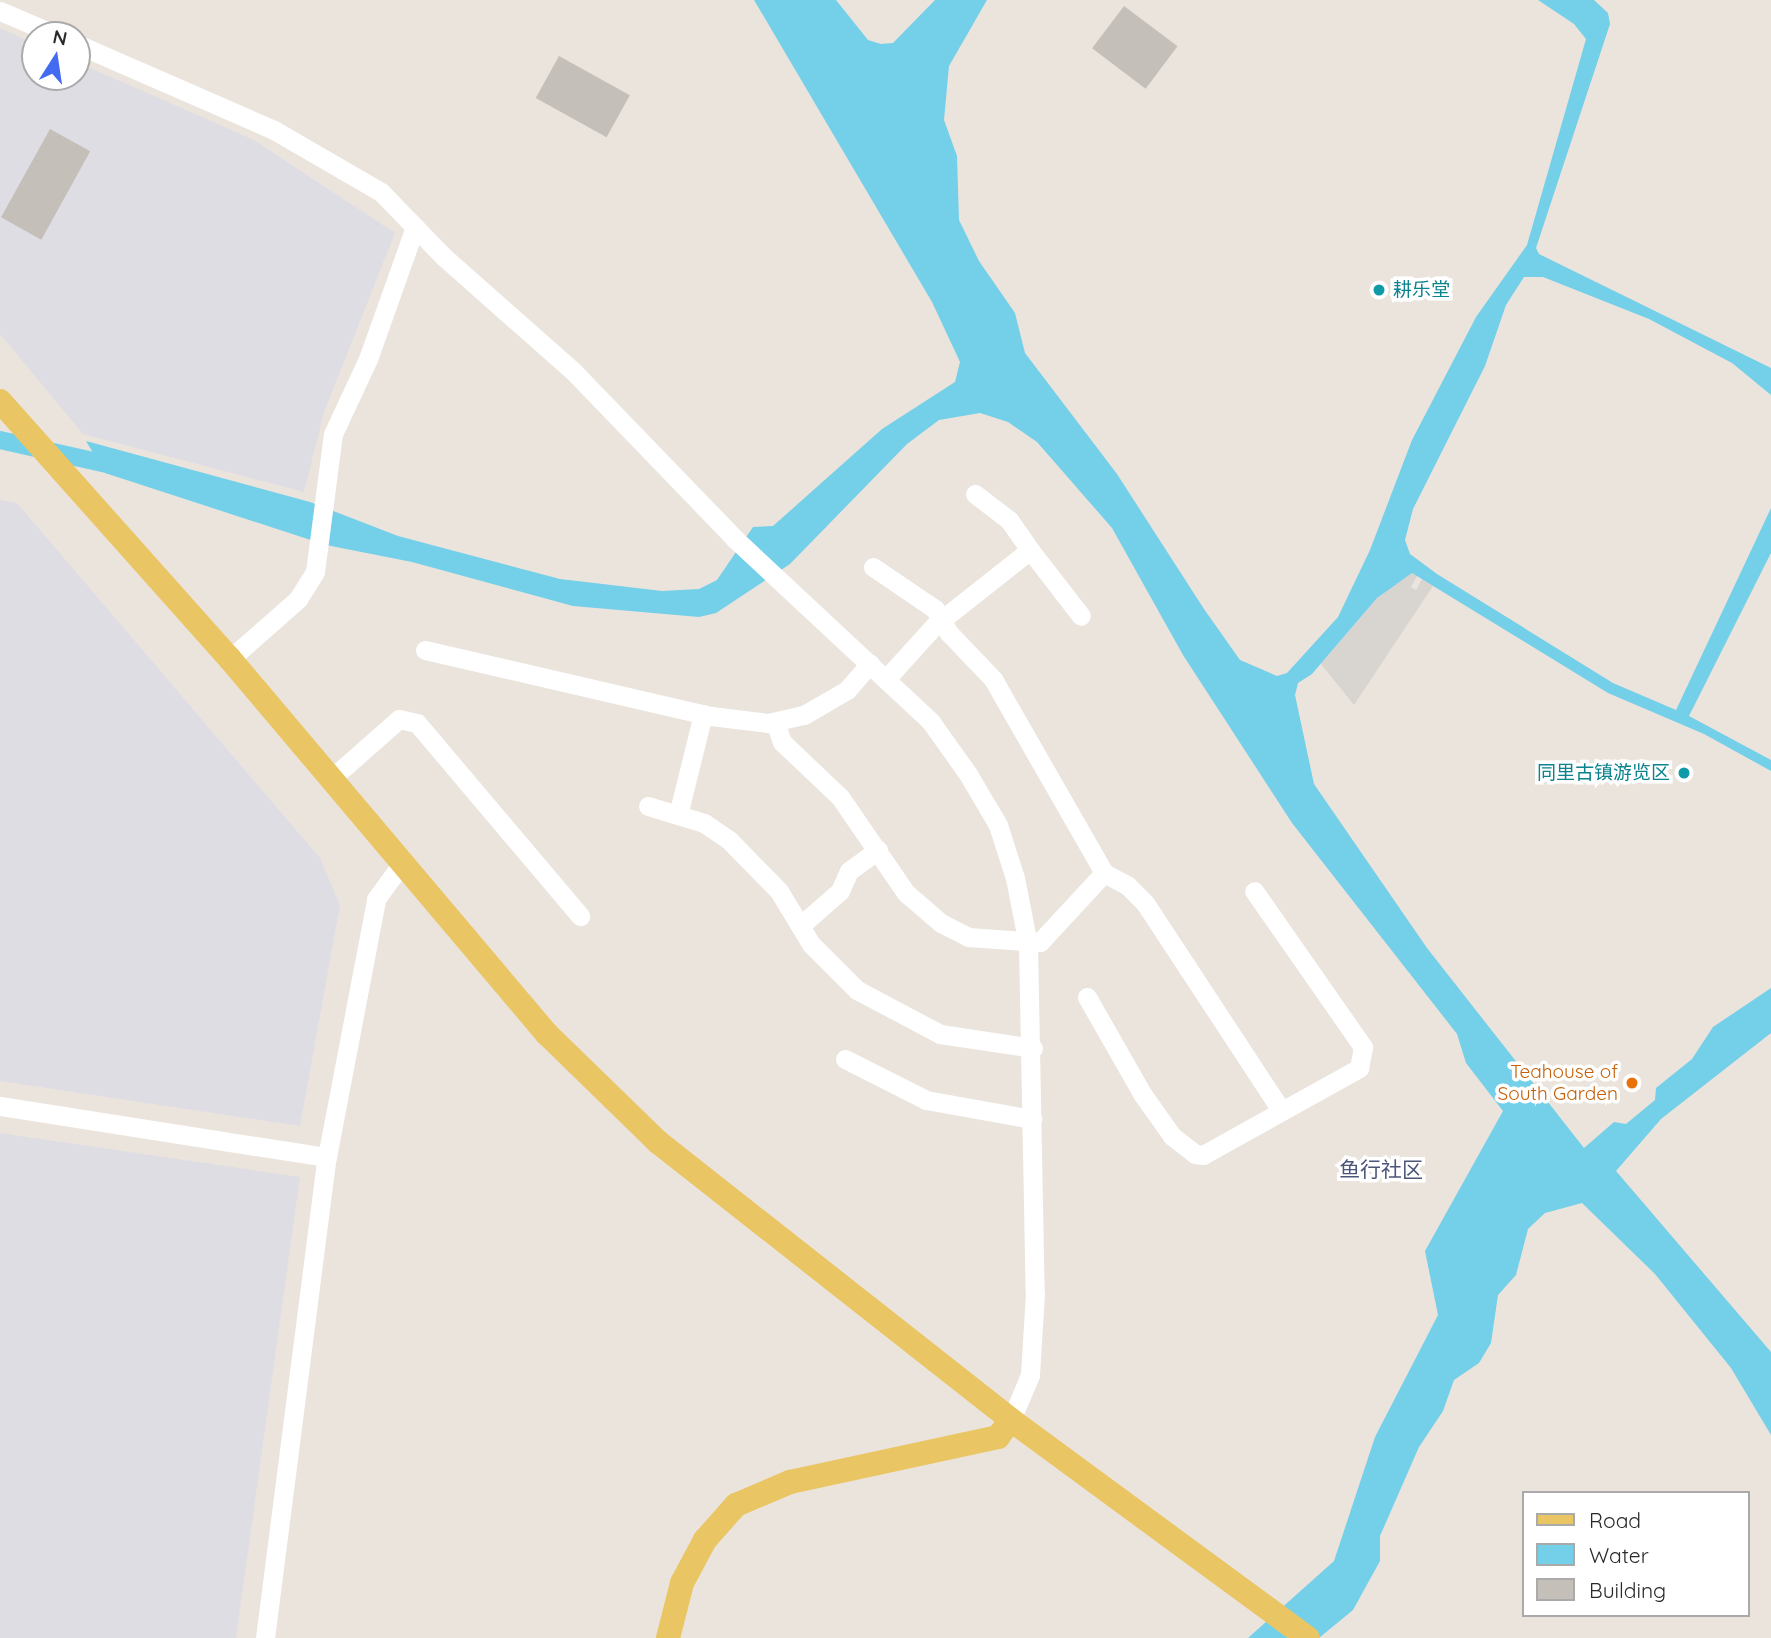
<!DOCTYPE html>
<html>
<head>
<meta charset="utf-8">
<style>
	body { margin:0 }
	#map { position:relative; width:1771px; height:1638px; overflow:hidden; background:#ebe4dd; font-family:Quicksand,"Noto Sans SC",sans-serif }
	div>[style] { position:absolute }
	.industrial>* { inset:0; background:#dfdde4 }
	.plaza>* { inset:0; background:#d8d4cf }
	.water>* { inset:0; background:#74cfe9 }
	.canal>* { height:18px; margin:-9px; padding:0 9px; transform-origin:9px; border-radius:9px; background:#74cfe9 }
	.building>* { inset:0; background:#c4bfb8; transform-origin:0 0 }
	.minor>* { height:19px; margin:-9.5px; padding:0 9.5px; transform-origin:9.5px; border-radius:9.5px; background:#fff }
	.major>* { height:24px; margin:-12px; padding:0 12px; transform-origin:12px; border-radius:12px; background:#eac563 }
	.dots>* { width:19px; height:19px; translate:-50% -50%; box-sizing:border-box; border:4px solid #fff; border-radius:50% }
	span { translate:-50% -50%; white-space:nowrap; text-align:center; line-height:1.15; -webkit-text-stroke:7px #fff; paint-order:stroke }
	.culture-label { font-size:19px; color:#0d838f }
	.left { translate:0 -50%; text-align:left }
	.right { translate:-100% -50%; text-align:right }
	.food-label { font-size:19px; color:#c56008 }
	.neighbourhood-label { font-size:21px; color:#4c5679 }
	.legend { position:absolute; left:1522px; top:1491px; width:228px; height:126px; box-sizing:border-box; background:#fff; border:2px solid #aaa; margin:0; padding:9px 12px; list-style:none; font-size:21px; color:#2a2a2a }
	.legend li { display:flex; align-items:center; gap:14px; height:35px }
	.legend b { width:35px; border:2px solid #aaa }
	.north { position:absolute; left:21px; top:21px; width:70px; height:70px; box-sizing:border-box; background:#fff; border:2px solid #aaa; border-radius:50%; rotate:12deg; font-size:19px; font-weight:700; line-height:28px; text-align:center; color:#2a2a2a }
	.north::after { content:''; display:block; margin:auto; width:24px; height:32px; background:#436bf2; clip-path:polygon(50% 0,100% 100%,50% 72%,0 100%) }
</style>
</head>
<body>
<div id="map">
	<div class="industrial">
		<div style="clip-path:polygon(0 28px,35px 44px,35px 77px,77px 77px,77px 62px,254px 140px,395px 233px,324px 412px,304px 492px,83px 434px,0 334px)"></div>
		<div style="clip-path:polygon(0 500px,17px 503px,320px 858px,340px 905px,300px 1126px,0 1081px)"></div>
		<div style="clip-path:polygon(0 1133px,300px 1177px,236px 1638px,0 1638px)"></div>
	</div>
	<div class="plaza">
		<div style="clip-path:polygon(1412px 573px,1417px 576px,1411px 587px,1416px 590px,1422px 579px,1433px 586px,1354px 705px,1321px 664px,1377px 598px)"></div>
	</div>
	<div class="water">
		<div style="clip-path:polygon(754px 0,836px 0,868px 40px,881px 44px,893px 43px,935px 0,987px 0,949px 66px,944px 120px,957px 156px,959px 220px,979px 261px,1015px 313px,1025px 353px,1117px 474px,1204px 609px,1240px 660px,1277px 676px,1287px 673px,1338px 617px,1370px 550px,1412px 440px,1476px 317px,1527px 245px,1586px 39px,1574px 24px,1538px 0,1594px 0,1608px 13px,1610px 24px,1536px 248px,1539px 254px,1771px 368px,1771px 395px,1732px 363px,1649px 319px,1543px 277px,1524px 277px,1506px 305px,1485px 366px,1413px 509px,1405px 540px,1410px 554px,1437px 574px,1613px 683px,1676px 710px,1771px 508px,1771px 553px,1689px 716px,1771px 760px,1771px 771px,1704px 734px,1608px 693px,1412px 573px,1377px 598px,1312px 674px,1298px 683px,1295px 695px,1314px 784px,1427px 948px,1584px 1148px,1614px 1122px,1626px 1124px,1655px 1100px,1656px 1088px,1692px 1059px,1713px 1027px,1771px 988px,1771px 1033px,1661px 1119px,1616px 1171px,1771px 1352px,1771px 1435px,1731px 1368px,1655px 1274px,1582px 1203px,1545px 1213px,1528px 1229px,1516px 1275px,1498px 1295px,1491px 1343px,1479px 1363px,1454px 1380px,1443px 1411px,1419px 1447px,1380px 1536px,1380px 1561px,1353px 1610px,1319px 1638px,1248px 1638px,1334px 1561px,1375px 1437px,1438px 1315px,1425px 1251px,1503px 1111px,1466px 1063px,1457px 1034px,1292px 823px,1183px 655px,1112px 528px,1037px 442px,1008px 422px,980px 413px,939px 420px,907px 444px,790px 564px,716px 613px,699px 617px,573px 606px,412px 562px,326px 545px,105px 473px,86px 441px,310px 502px,398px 536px,560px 579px,662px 591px,699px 589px,717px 580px,753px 527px,773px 526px,882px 429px,955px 382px,960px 362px,932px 302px)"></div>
	</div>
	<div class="canal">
		<div style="left:0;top:440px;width:123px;rotate:12.7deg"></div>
	</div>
	<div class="building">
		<div style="left:1124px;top:6px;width:67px;height:53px;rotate:37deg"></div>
		<div style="left:559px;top:56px;width:81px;height:48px;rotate:29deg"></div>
		<div style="left:50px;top:129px;width:46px;height:101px;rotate:29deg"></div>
	</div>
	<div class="minor">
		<div style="left:0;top:11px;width:61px;rotate:23.2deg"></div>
		<div style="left:77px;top:44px;width:215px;rotate:23.6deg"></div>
		<div style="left:274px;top:130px;width:124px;rotate:30.1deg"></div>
		<div style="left:381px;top:192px;width:91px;rotate:45.9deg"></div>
		<div style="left:444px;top:257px;width:172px;rotate:41.5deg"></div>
		<div style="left:573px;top:371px;width:232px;rotate:46deg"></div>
		<div style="left:734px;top:538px;width:270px;rotate:43deg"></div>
		<div style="left:931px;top:722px;width:64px;rotate:54.6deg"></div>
		<div style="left:968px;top:774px;width:59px;rotate:59.5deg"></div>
		<div style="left:998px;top:825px;width:56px;rotate:72.2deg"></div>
		<div style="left:1015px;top:878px;width:67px;rotate:78.9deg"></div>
		<div style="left:1028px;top:944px;width:349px;rotate:88.9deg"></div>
		<div style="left:1035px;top:1293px;width:82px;rotate:93.5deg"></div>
		<div style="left:1030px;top:1375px;width:49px;rotate:112.9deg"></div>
		<div style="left:975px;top:494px;width:43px;rotate:37.4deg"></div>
		<div style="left:1009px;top:520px;width:37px;rotate:55deg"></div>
		<div style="left:873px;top:567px;width:75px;rotate:34.1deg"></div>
		<div style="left:935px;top:609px;width:28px;rotate:60deg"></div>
		<div style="left:949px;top:633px;width:64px;rotate:46.3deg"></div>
		<div style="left:993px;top:679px;width:224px;rotate:60.2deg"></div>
		<div style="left:425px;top:650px;width:294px;rotate:13deg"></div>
		<div style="left:711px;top:716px;width:57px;rotate:7deg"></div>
		<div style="left:768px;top:723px;width:37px;rotate:-13deg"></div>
		<div style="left:804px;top:715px;width:50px;rotate:-30.2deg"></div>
		<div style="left:847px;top:690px;width:35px;rotate:-49deg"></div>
		<div style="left:230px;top:659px;width:91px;rotate:-41.4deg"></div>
		<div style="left:298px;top:599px;width:32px;rotate:-58deg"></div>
		<div style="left:315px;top:572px;width:139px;rotate:-82.6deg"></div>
		<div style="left:333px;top:434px;width:83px;rotate:-65deg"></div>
		<div style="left:368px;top:359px;width:140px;rotate:-70.4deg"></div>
		<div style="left:886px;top:679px;width:73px;rotate:-47.8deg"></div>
		<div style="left:935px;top:625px;width:121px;rotate:-38.3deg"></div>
		<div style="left:1030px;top:550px;width:83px;rotate:52.3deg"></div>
		<div style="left:775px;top:722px;width:21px;rotate:71deg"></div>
		<div style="left:782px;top:742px;width:80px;rotate:43.5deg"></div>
		<div style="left:840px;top:797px;width:116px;rotate:55.5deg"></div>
		<div style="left:906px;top:893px;width:46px;rotate:40.6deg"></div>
		<div style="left:941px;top:923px;width:30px;rotate:27deg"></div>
		<div style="left:968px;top:937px;width:72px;rotate:4deg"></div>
		<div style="left:1040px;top:942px;width:94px;rotate:-47.2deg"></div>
		<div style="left:1104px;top:873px;width:27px;rotate:28deg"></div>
		<div style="left:1128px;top:886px;width:24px;rotate:45deg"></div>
		<div style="left:1145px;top:903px;width:248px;rotate:56.7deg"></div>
		<div style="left:332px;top:778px;width:89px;rotate:-41.4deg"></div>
		<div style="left:399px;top:719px;width:18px;rotate:13deg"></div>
		<div style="left:417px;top:723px;width:253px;rotate:49.8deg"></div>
		<div style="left:648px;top:806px;width:59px;rotate:16.9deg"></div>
		<div style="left:704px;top:823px;width:30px;rotate:34deg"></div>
		<div style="left:729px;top:840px;width:71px;rotate:45.6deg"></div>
		<div style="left:779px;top:891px;width:62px;rotate:58.9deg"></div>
		<div style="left:811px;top:944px;width:65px;rotate:45deg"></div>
		<div style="left:857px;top:990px;width:94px;rotate:27.9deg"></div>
		<div style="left:940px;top:1034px;width:94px;rotate:8.6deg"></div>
		<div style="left:678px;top:815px;width:104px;rotate:-76.1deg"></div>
		<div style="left:800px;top:926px;width:53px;rotate:-41.2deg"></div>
		<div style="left:840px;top:891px;width:22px;rotate:-66deg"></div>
		<div style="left:849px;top:871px;width:36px;rotate:-36deg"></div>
		<div style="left:1087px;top:997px;width:113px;rotate:60.3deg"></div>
		<div style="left:1143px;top:1095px;width:50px;rotate:54.7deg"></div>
		<div style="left:1172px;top:1136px;width:29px;rotate:38deg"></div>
		<div style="left:1195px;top:1154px;width:8px;rotate:7deg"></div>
		<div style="left:1203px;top:1155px;width:179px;rotate:-29.1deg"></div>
		<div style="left:1359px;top:1068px;width:21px;rotate:-79deg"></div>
		<div style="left:1363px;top:1047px;width:190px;rotate:-124.9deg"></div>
		<div style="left:845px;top:1059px;width:91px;rotate:26.8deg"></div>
		<div style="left:926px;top:1100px;width:108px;rotate:10.2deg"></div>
		<div style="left:0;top:1106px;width:331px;rotate:8.9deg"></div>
		<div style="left:265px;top:1638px;width:485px;rotate:-82.7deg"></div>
		<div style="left:327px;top:1157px;width:263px;rotate:-79.2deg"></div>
		<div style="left:376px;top:899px;width:46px;rotate:-53.9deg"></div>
	</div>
	<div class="major">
		<div style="left:0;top:401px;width:346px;rotate:48.3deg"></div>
		<div style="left:230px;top:659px;width:491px;rotate:49.8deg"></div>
		<div style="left:547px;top:1034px;width:155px;rotate:44.2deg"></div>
		<div style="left:658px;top:1142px;width:449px;rotate:38.2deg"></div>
		<div style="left:1011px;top:1420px;width:368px;rotate:36.3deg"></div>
		<div style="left:668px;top:1638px;width:57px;rotate:-75.7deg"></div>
		<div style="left:682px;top:1583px;width:49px;rotate:-61.9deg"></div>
		<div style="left:705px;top:1540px;width:47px;rotate:-48.5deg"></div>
		<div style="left:736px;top:1505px;width:59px;rotate:-23.1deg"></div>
		<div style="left:790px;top:1482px;width:213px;rotate:-12.2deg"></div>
		<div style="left:998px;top:1437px;width:21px;rotate:-53deg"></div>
	</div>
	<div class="dots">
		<div style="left:1379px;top:290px;background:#0f9aa8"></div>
		<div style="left:1684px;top:773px;background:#0f9aa8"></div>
		<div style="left:1632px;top:1083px;background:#e8710a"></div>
	</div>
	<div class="culture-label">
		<span class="left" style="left:1393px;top:290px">耕乐堂</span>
		<span class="right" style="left:1670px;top:773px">同里古镇游览区</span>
	</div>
	<div class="food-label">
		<span class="right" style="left:1618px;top:1083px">Teahouse of<br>South Garden</span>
	</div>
	<div class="neighbourhood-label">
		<span style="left:1381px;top:1169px">鱼行社区</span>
	</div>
	<ul class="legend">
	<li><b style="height:9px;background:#eac563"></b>Road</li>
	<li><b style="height:19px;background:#74cfe9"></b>Water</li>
	<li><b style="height:19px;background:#c4bfb8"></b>Building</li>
	</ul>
	<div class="north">N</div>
</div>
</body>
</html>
